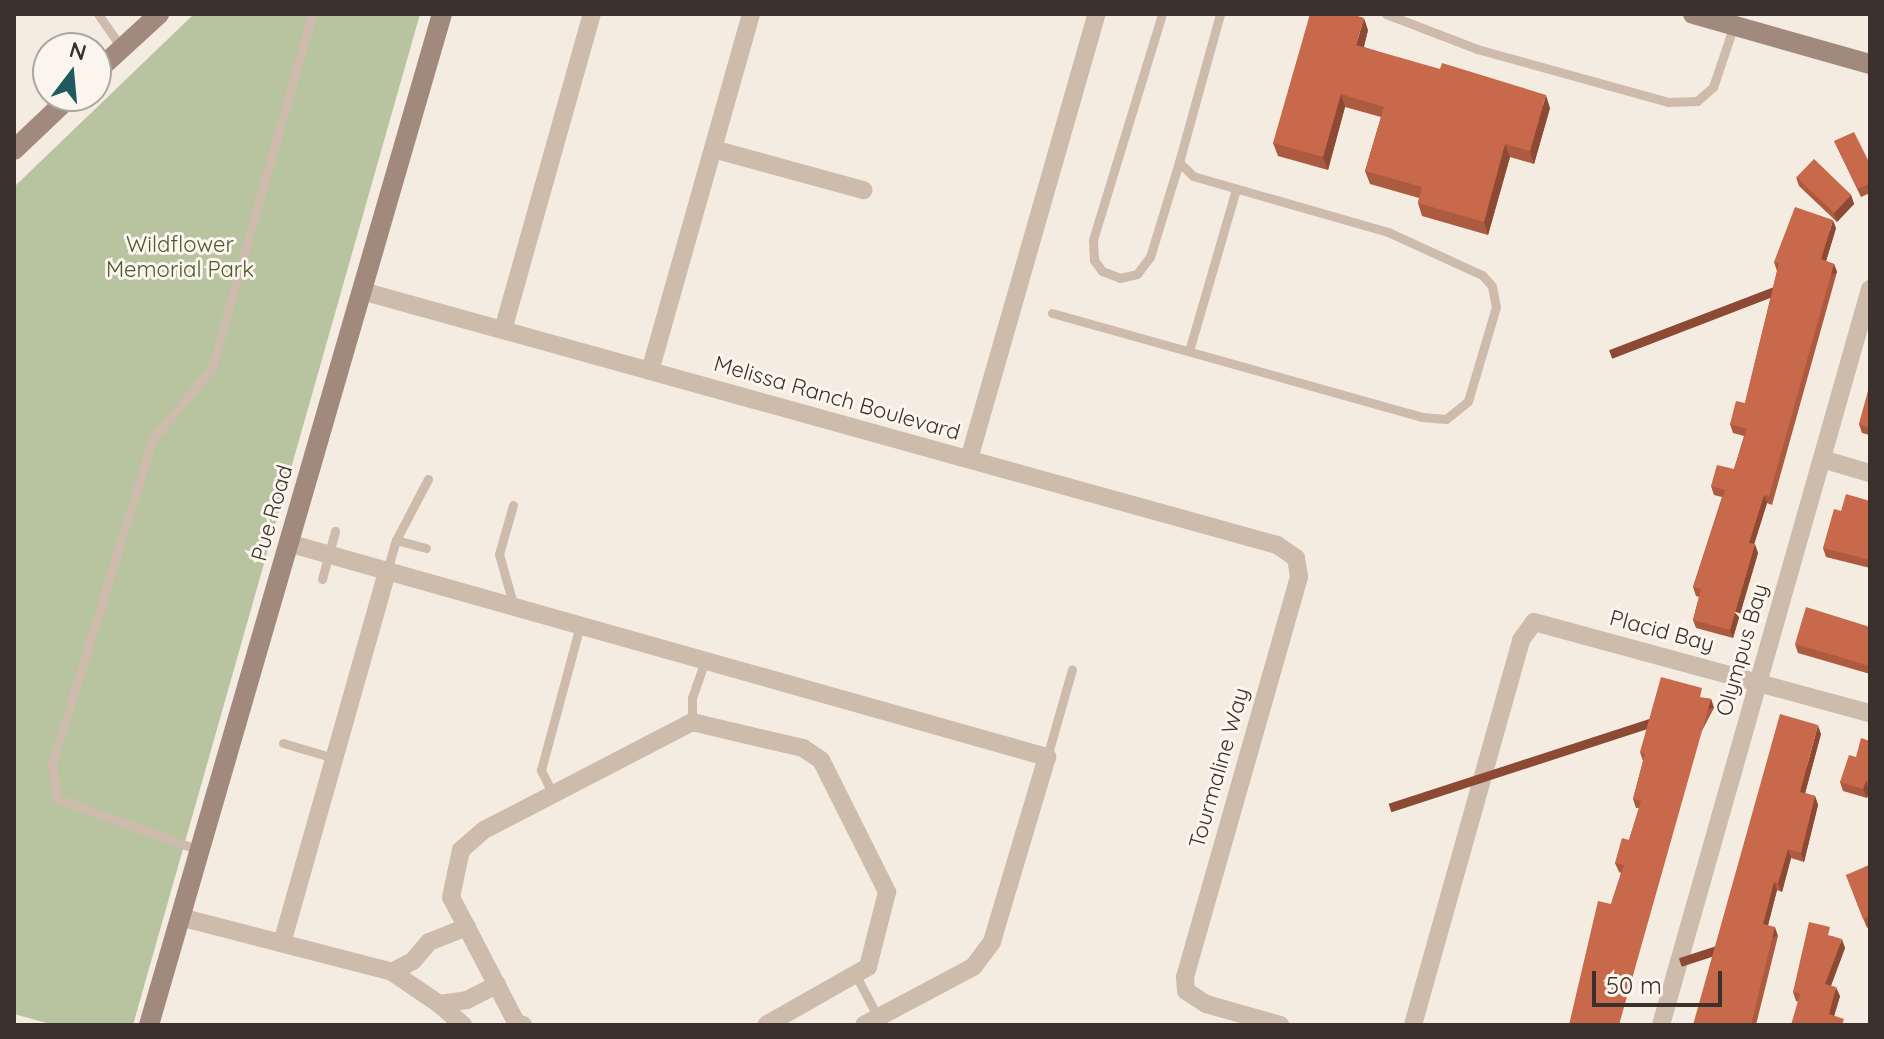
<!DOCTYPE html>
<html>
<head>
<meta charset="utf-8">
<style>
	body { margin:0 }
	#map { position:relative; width:1884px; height:1039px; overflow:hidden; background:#f4ebe1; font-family:Quicksand,sans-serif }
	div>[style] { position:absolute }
	.green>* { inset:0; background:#b8c4a0 }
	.lane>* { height:9px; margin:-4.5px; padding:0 4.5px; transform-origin:4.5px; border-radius:4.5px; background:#cdbbac }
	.street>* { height:18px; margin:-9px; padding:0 9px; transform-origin:9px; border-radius:9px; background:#cdbbac }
	.secondary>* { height:20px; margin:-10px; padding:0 10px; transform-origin:10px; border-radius:10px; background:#a18a7d }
	.wall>* { inset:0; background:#ac5a40 }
	.shaded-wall>* { inset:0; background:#8c4a34; transform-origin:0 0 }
	.building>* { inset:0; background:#c8694b; transform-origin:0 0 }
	span { translate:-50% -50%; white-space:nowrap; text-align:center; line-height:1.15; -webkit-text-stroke:6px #fbf5ee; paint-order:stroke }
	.park-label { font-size:22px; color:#4a5a2e }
	.street-label { font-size:22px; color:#3b302b }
	.frame { position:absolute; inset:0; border:16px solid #3b302b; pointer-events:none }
	.north { position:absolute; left:32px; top:32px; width:80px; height:80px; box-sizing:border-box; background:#fbf5ee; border:2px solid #aea6a0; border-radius:50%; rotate:16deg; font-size:22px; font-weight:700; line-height:32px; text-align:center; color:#3b302b }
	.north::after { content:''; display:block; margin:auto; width:28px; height:36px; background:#1f5a5e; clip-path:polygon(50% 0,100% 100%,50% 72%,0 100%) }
	.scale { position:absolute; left:1592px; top:971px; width:130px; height:36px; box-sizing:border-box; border:4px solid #3b302b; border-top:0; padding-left:10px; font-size:24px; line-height:28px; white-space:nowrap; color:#3b302b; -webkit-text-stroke:6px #fbf5ee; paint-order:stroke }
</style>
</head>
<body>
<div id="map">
	<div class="green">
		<div style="clip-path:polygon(194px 14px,420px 14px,133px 1025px,54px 1025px,14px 1014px,14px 187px)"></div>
	</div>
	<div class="lane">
		<div style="left:98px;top:14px;width:40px;rotate:55.1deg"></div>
		<div style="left:1162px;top:14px;width:236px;rotate:107deg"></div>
		<div style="left:1093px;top:240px;width:20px;rotate:87deg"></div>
		<div style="left:1094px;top:260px;width:14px;rotate:54deg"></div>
		<div style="left:1102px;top:271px;width:19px;rotate:21deg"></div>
		<div style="left:1120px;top:278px;width:17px;rotate:-13deg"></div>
		<div style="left:1137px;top:274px;width:21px;rotate:-53deg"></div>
		<div style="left:1150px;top:257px;width:99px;rotate:-73deg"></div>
		<div style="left:1386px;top:14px;width:97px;rotate:21deg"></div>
		<div style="left:1477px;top:49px;width:198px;rotate:15.5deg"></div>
		<div style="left:1668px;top:102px;width:29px;rotate:-2deg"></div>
		<div style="left:1697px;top:101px;width:21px;rotate:-41deg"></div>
		<div style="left:1713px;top:87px;width:65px;rotate:-71.3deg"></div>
		<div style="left:1052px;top:313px;width:384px;rotate:15.7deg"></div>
		<div style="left:1422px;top:417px;width:24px;rotate:5deg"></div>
		<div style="left:1446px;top:419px;width:28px;rotate:-39deg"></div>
		<div style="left:1468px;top:401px;width:98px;rotate:-73.4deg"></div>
		<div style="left:1496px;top:307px;width:21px;rotate:-101deg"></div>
		<div style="left:1492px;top:286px;width:15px;rotate:-132deg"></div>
		<div style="left:1482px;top:275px;width:103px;rotate:-155.4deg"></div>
		<div style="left:1388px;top:232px;width:203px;rotate:-164deg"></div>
		<div style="left:1193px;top:176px;width:20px;rotate:-135deg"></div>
		<div style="left:1179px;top:162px;width:154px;rotate:-74.5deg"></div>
		<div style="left:1189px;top:351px;width:169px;rotate:-73.8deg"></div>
		<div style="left:513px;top:505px;width:51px;rotate:105.9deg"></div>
		<div style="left:499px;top:554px;width:55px;rotate:74.2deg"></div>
		<div style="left:396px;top:540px;width:69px;rotate:-62.3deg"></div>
		<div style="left:387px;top:571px;width:32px;rotate:-74deg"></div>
		<div style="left:396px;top:540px;width:31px;rotate:15deg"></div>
		<div style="left:322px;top:579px;width:50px;rotate:-74.8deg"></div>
		<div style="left:692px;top:722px;width:24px;rotate:-90deg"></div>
		<div style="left:692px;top:698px;width:39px;rotate:-71deg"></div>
		<div style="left:283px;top:743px;width:53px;rotate:16.4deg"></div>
		<div style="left:1047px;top:757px;width:91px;rotate:-74.1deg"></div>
		<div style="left:553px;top:794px;width:27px;rotate:-117deg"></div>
		<div style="left:541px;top:770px;width:150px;rotate:-74.9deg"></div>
		<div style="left:199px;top:850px;width:151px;rotate:-160.2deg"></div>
		<div style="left:57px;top:799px;width:35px;rotate:-98deg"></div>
		<div style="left:52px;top:764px;width:339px;rotate:-72.8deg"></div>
		<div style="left:152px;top:440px;width:94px;rotate:-50.2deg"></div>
		<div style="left:212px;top:368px;width:368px;rotate:-74.2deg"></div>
		<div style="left:855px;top:974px;width:49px;rotate:61.9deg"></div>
	</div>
	<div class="street">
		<div style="left:713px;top:149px;width:156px;rotate:15.3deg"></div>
		<div style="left:362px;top:291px;width:950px;rotate:15.51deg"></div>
		<div style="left:1277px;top:545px;width:23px;rotate:34deg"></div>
		<div style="left:1296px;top:558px;width:19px;rotate:81deg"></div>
		<div style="left:1299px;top:577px;width:416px;rotate:105.9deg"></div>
		<div style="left:1185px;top:977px;width:14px;rotate:86deg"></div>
		<div style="left:1186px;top:991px;width:24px;rotate:33deg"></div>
		<div style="left:1206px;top:1004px;width:77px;rotate:15.8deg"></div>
		<div style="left:503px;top:330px;width:328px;rotate:-74.3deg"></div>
		<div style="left:650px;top:371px;width:371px;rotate:-74.2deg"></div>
		<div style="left:969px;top:459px;width:463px;rotate:-74deg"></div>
		<div style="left:1822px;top:459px;width:50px;rotate:16.3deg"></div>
		<div style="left:288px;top:543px;width:789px;rotate:15.75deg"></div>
		<div style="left:1047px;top:757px;width:193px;rotate:106.6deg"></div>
		<div style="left:992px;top:942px;width:31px;rotate:127deg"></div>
		<div style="left:973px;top:967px;width:123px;rotate:152deg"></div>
		<div style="left:180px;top:917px;width:219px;rotate:14.5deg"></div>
		<div style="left:392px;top:972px;width:24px;rotate:-28deg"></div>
		<div style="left:413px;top:961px;width:25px;rotate:-50deg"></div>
		<div style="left:429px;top:942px;width:41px;rotate:-21.5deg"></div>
		<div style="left:282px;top:943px;width:387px;rotate:-74.2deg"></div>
		<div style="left:392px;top:972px;width:57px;rotate:34.2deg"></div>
		<div style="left:439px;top:1004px;width:28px;rotate:-8deg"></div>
		<div style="left:467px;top:1000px;width:34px;rotate:-27deg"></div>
		<div style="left:439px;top:1004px;width:32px;rotate:41deg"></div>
		<div style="left:523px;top:1025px;width:6px;rotate:-171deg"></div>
		<div style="left:517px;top:1024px;width:143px;rotate:-117.5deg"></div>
		<div style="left:451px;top:897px;width:48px;rotate:-78deg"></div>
		<div style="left:461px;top:850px;width:30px;rotate:-41deg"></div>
		<div style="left:484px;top:830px;width:234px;rotate:-27.4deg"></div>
		<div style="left:692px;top:722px;width:114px;rotate:13.2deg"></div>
		<div style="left:803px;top:748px;width:22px;rotate:34deg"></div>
		<div style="left:821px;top:760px;width:148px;rotate:63.4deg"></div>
		<div style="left:887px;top:892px;width:77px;rotate:104.2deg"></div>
		<div style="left:868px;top:967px;width:117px;rotate:150.4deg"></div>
		<div style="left:1413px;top:1025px;width:400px;rotate:-74.3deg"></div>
		<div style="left:1521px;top:640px;width:22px;rotate:-54deg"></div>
		<div style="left:1534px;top:622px;width:348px;rotate:15.2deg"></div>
		<div style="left:1661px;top:1025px;width:765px;rotate:-74.15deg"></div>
	</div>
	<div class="secondary">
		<div style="left:1693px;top:14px;width:184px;rotate:15.8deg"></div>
		<div style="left:96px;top:72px;width:86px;rotate:-42.6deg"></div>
		<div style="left:14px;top:150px;width:79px;rotate:-43.5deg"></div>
		<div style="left:149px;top:1025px;width:1053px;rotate:-73.84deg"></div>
	</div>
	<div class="wall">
		<div style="clip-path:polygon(1368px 30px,1364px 47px,1550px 108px,1534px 164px,1510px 157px,1488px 235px,1422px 216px,1418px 203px,1419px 198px,1370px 184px,1365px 171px,1381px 117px,1345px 107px,1328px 170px,1278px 156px,1273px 143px)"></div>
		<div style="clip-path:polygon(1834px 141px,1870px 164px,1870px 193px,1861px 197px)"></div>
		<div style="clip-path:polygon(1796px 177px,1851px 195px,1854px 204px,1837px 222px,1799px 186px)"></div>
		<div style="clip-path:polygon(1836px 228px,1826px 261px,1834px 264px,1837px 272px,1772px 505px,1767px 503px,1754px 544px,1758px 553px,1733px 638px,1696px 628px,1693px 620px,1699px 597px,1696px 596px,1693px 587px,1722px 497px,1714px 495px,1711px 486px,1734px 469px,1744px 436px,1733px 433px,1730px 424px,1745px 403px,1777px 271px,1774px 262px)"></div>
		<div style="clip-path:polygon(1870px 387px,1870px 435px,1862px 433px,1859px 424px)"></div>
		<div style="clip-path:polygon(1870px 501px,1870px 568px,1826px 557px,1823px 548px,1841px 511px)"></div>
		<div style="clip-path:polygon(1870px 625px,1870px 674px,1798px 653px,1795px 644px,1870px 627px)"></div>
		<div style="clip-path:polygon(1705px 698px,1711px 699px,1714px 708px,1611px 904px,1621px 873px,1619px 872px,1615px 863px,1629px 840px,1639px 808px,1636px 808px,1633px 799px,1643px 761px,1640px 752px)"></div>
		<div style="clip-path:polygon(1821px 734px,1805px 793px,1815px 796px,1818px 805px,1804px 862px,1791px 858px,1782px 892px,1777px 890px,1768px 925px,1778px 936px,1756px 1025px,1693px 1025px)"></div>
		<div style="clip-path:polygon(1870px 741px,1870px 790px,1867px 798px,1843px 791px,1840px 782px,1856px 757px)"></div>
		<div style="clip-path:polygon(1870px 868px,1870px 926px,1867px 928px,1846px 875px)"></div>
		<div style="clip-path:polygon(1833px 936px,1845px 948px,1831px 986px,1840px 996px,1834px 1016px,1796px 1001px,1793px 992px)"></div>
	</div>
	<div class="shaded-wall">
		<div style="clip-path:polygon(1364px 18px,1368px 30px,1361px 57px,1356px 45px)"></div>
		<div style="clip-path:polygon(1341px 94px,1345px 107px,1328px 170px,1323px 157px)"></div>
		<div style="clip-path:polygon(1546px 95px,1550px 108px,1534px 164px,1530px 151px)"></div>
		<div style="clip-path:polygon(1505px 144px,1510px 157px,1488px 235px,1484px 222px)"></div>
		<div style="clip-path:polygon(1851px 195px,1854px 204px,1837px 222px,1834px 213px)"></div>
		<div style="clip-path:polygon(1833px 220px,1836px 228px,1824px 268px,1821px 259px)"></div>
		<div style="left:1834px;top:264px;width:9px;height:241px;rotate:69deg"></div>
		<div style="clip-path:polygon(1764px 495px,1767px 503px,1752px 551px,1749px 543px)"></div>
		<div style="clip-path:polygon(1755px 544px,1758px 553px,1733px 638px,1730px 630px)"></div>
		<div style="left:1711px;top:699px;width:9px;height:339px;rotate:72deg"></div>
		<div style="clip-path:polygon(1818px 725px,1821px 734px,1803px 801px,1800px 792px)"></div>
		<div style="clip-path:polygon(1866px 781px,1869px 790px,1867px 798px,1863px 789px)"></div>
		<div style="clip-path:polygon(1815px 796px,1818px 805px,1804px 862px,1801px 853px)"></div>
		<div style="clip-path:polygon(1788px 849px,1791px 858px,1782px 892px,1778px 883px)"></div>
		<div style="clip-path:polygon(1774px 882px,1777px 890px,1766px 933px,1763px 924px)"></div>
		<div style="left:1775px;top:927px;width:9px;height:101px;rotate:72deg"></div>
		<div style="clip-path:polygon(1842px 939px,1845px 948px,1828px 993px,1825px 984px)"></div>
		<div style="clip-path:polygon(1836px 987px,1840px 996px,1832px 1023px,1829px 1014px)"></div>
	</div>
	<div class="building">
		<div style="clip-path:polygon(1310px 14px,1351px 14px,1364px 18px,1356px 45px,1440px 69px,1442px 63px,1546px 95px,1530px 151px,1505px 144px,1484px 222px,1418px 203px,1422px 187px,1365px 171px,1384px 107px,1341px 94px,1323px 157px,1273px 143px)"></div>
		<div style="clip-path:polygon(1854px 132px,1870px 164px,1870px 183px,1858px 189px,1834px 141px)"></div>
		<div style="left:1814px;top:159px;width:52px;height:25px;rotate:44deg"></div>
		<div style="clip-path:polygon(1795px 207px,1833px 220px,1821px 259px,1834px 264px,1769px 496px,1764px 495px,1749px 543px,1755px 544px,1730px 630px,1693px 620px,1701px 589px,1693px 587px,1725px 490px,1711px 486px,1717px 465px,1734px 469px,1747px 429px,1730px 424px,1736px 401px,1745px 403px,1779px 263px,1774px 262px)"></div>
		<div style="clip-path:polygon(1869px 387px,1870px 387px,1870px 428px,1859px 424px)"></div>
		<div style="clip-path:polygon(1846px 494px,1870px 501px,1870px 560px,1823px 548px,1834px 509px,1841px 511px)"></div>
		<div style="clip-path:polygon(1806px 607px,1870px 627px,1870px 625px,1870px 666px,1795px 644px)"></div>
		<div style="clip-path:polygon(1661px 677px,1702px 688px,1700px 697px,1711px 699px,1619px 1025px,1569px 1025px,1598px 901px,1611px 904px,1624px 865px,1615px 863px,1622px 838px,1629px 840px,1641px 801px,1633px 799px,1645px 754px,1640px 752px)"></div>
		<div style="clip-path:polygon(1780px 714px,1818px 725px,1800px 792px,1815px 796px,1801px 853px,1788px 849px,1778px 883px,1774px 882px,1763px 924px,1775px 927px,1751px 1025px,1693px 1025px)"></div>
		<div style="clip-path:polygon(1861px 738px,1870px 741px,1870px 782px,1866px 781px,1863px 789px,1840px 782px,1849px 755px,1856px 757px)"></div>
		<div style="clip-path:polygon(1869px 865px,1870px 916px,1863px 919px,1846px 875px)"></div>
		<div style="clip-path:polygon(1809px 922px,1830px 927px,1828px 935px,1842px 939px,1825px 984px,1836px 987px,1829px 1014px,1844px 1019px,1842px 1025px,1791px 1025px,1800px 994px,1793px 992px)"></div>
	</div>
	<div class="park-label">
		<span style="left:180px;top:257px">Wildflower<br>Memorial Park</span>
	</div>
	<div class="street-label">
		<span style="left:837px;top:398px;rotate:16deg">Melissa Ranch Boulevard</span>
		<span style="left:272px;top:513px;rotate:-74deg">Pue Road</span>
		<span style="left:1662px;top:631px;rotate:15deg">Placid Bay</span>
		<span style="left:1742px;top:650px;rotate:-74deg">Olympus Bay</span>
		<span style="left:1219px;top:768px;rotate:-74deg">Tourmaline Way</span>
	</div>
	<div class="frame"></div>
	<div class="north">N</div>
	<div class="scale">50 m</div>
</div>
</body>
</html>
